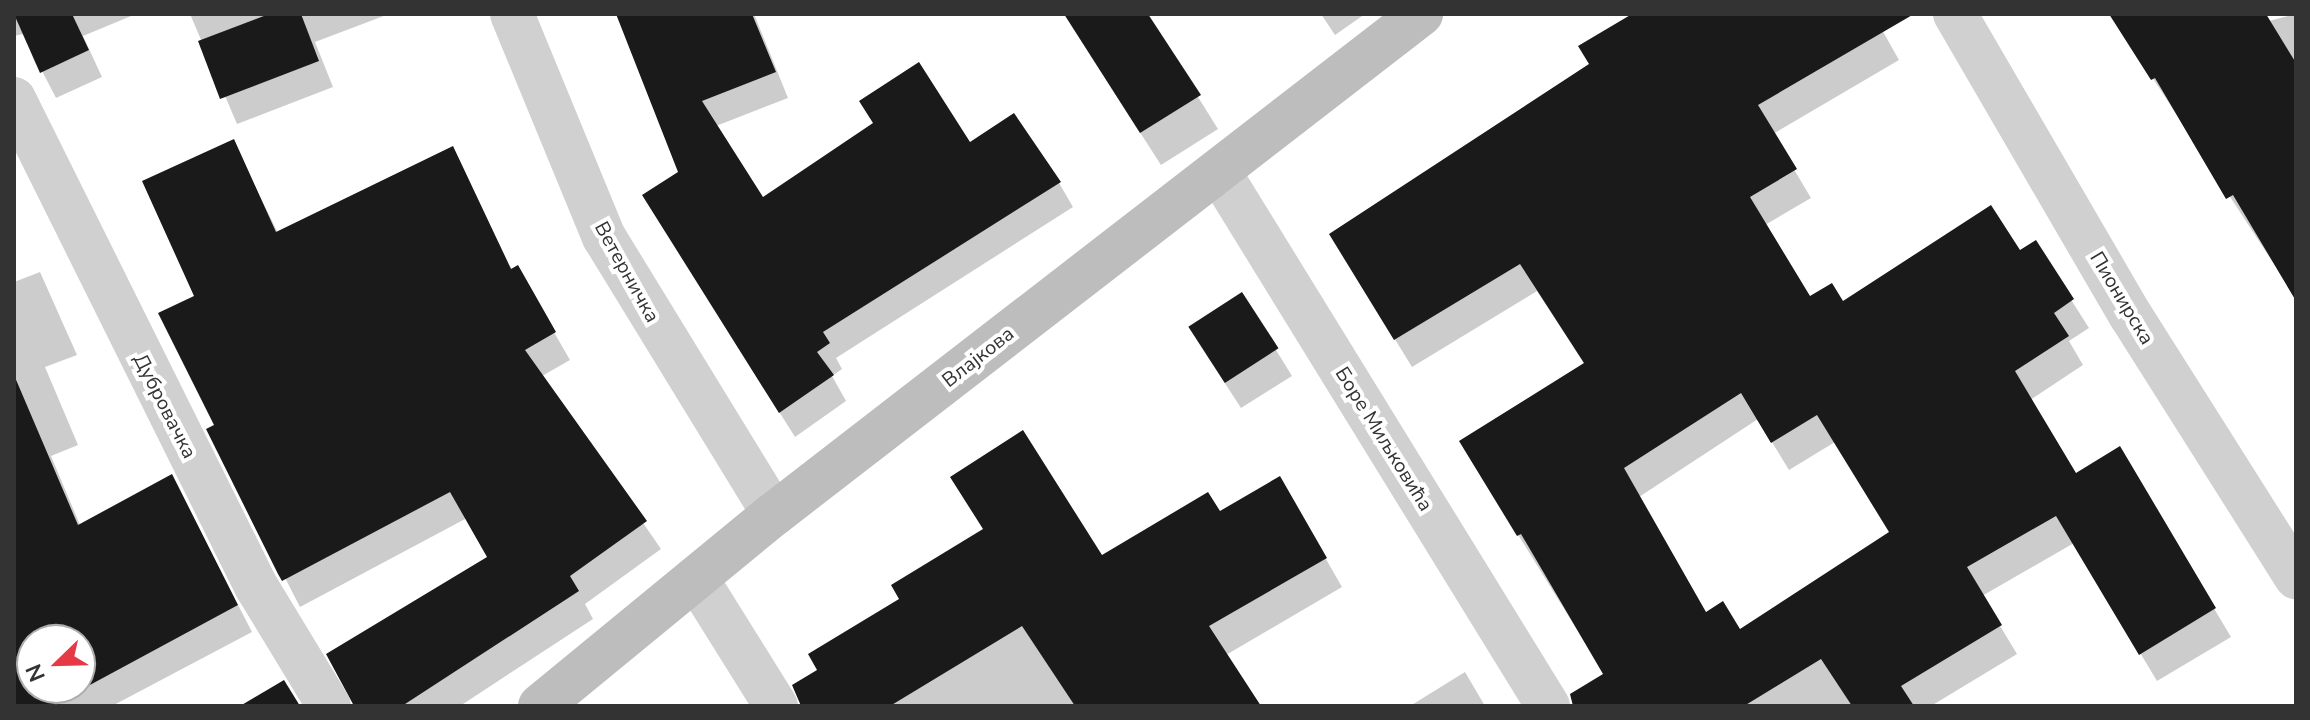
<!DOCTYPE html>
<html>
<head>
<meta charset="utf-8">
<style>
	body { margin:0 }
	#map { position:relative; width:2310px; height:720px; overflow:hidden; background:#fff; font-family:"Nunito Sans",sans-serif }
	div>[style] { position:absolute }
	.shadow>* { inset:0; background:#0003 }
	.building>* { inset:0; background:#1a1a1a; transform-origin:0 0 }
	.minor>* { height:44px; margin:-22px; padding:0 22px; transform-origin:22px; border-radius:22px; background:#d0d0d0 }
	.secondary>* { height:44px; margin:-22px; padding:0 22px; transform-origin:22px; border-radius:22px; background:#bdbdbd }
	span { translate:-50% -50%; white-space:nowrap; text-align:center; line-height:1.15; -webkit-text-stroke:8px #fff; paint-order:stroke }
	.street-label { font-size:20px; color:#333 }
	.frame { position:absolute; inset:0; border:16px solid #333; pointer-events:none }
	.north { position:absolute; left:16px; top:624px; width:80px; height:80px; box-sizing:border-box; background:#fff; border:2px solid #adadad; border-radius:50%; rotate:247deg; font-size:22px; font-weight:700; line-height:32px; text-align:center; color:#333 }
	.north::after { content:''; display:block; margin:auto; width:28px; height:36px; background:#e63946; clip-path:polygon(50% 0,100% 100%,50% 72%,0 100%) }
</style>
</head>
<body>
<div id="map">
	<div class="shadow">
		<div style="clip-path:polygon(14px 14px,136px 14px,83px 36px,102px 77px,56px 98px,23px 34px,14px 36px)"></div>
		<div style="clip-path:polygon(190px 14px,389px 14px,315px 42px,333px 87px,237px 124px)"></div>
		<div style="clip-path:polygon(618px 14px,754px 14px,788px 98px,716px 126px,763px 200px,970px 145px,1059px 183px,1073px 207px,836px 358px,842px 369px,832px 376px,846px 401px,795px 437px,659px 221px,680px 173px)"></div>
		<div style="clip-path:polygon(1064px 14px,1146px 14px,1218px 129px,1161px 165px)"></div>
		<div style="clip-path:polygon(1321px 14px,1365px 14px,1335px 35px)"></div>
		<div style="clip-path:polygon(evenodd,1636px 14px,1873px 14px,1899px 60px,1773px 134px,1811px 198px,1765px 225px,1810px 298px,1842px 304px,2020px 252px,2035px 243px,2089px 328px,2069px 341px,2083px 365px,2030px 400px,2076px 475px,2119px 449px,2231px 637px,2157px 681px,2074px 543px,1982px 596px,2017px 654px,1931px 706px,1603px 706px,1605px 675px,1478px 470px,1585px 365px,1537px 291px,1412px 367px,1348px 263px,1592px 65px,1636px 14px,1758px 419px,1789px 470px,1835px 442px,1891px 533px,1739px 632px,1705px 614px,1639px 497px,1758px 419px)"></div>
		<div style="clip-path:polygon(2111px 14px,2265px 14px,2269px 21px,2296px 14px,2296px 298px)"></div>
		<div style="clip-path:polygon(233px 142px,278px 233px,452px 149px,512px 270px,517px 268px,570px 360px,542px 376px,661px 549px,585px 604px,593px 619px,460px 706px,356px 706px,490px 558px,467px 518px,300px 607px,209px 430px,217px 426px,196px 297px)"></div>
		<div style="clip-path:polygon(evenodd,40px 272px,77px 355px,45px 367px,78px 445px,51px 456px,80px 525px,172px 477px,252px 632px,112px 706px,14px 706px,14px 282px,40px 272px,32px 640px,80px 640px,80px 688px,32px 688px,32px 640px)"></div>
		<div style="clip-path:polygon(1242px 295px,1292px 376px,1241px 408px,1206px 354px)"></div>
		<div style="clip-path:polygon(1280px 479px,1342px 587px,1226px 655px,1259px 706px,819px 706px,1101px 558px,1219px 513px)"></div>
		<div style="clip-path:polygon(1465px 672px,1485px 706px,1410px 706px)"></div>
	</div>
	<div class="building">
		<div style="clip-path:polygon(14px 14px,72px 14px,89px 50px,40px 73px)"></div>
		<div style="clip-path:polygon(269px 14px,301px 14px,319px 61px,220px 99px,198px 41px)"></div>
		<div style="clip-path:polygon(616px 14px,752px 14px,776px 72px,702px 101px,763px 197px,873px 123px,859px 101px,919px 62px,970px 142px,1014px 113px,1061px 182px,823px 332px,830px 343px,817px 352px,834px 375px,779px 413px,642px 195px,678px 172px)"></div>
		<div style="clip-path:polygon(1064px 14px,1148px 14px,1201px 95px,1140px 133px)"></div>
		<div style="clip-path:polygon(evenodd,1632px 14px,1914px 14px,1758px 105px,1797px 169px,1750px 197px,1810px 296px,1832px 283px,1843px 301px,1991px 205px,2020px 250px,2036px 240px,2074px 299px,2054px 313px,2069px 336px,2015px 371px,2076px 473px,2120px 446px,2216px 608px,2139px 655px,2056px 516px,1967px 567px,2002px 625px,1901px 686px,1914px 706px,1852px 706px,1821px 659px,1744px 706px,1573px 706px,1570px 694px,1603px 674px,1521px 534px,1517px 536px,1459px 441px,1584px 363px,1520px 264px,1394px 340px,1329px 234px,1589px 64px,1578px 46px,1632px 14px,1741px 393px,1771px 443px,1817px 415px,1889px 532px,1740px 629px,1723px 601px,1706px 612px,1624px 468px,1741px 393px)"></div>
		<div style="clip-path:polygon(2109px 14px,2266px 14px,2296px 63px,2296px 301px,2233px 195px,2226px 199px,2155px 78px,2151px 80px)"></div>
		<div style="clip-path:polygon(234px 139px,276px 232px,453px 146px,511px 269px,518px 265px,556px 332px,525px 350px,647px 521px,570px 576px,579px 591px,402px 706px,354px 706px,326px 654px,487px 557px,450px 492px,282px 581px,278px 574px,206px 429px,214px 425px,158px 313px,194px 296px,142px 181px)"></div>
		<div style="left:1242px;top:292px;width:67px;height:64px;rotate:57deg"></div>
		<div style="clip-path:polygon(evenodd,14px 375px,78px 525px,172px 474px,238px 605px,51px 706px,14px 706px,14px 375px,32px 640px,80px 640px,80px 688px,32px 688px,32px 640px)"></div>
		<div style="clip-path:polygon(1023px 430px,1102px 555px,1208px 492px,1220px 511px,1280px 476px,1327px 558px,1209px 626px,1261px 706px,1075px 706px,1022px 626px,890px 706px,801px 706px,792px 685px,817px 670px,808px 654px,899px 599px,891px 585px,983px 529px,950px 477px)"></div>
		<div style="clip-path:polygon(284px 680px,300px 706px,240px 706px)"></div>
	</div>
	<div class="minor">
		<div style="left:512px;top:14px;width:241px;rotate:67.6deg"></div>
		<div style="left:604px;top:237px;width:325px;rotate:58.5deg"></div>
		<div style="left:1955px;top:14px;width:350px;rotate:59.8deg"></div>
		<div style="left:2131px;top:316px;width:309px;rotate:57.7deg"></div>
		<div style="left:14px;top:99px;width:544px;rotate:63.58deg"></div>
		<div style="left:256px;top:586px;width:140px;rotate:58.7deg"></div>
		<div style="left:1219px;top:172px;width:627px;rotate:58.36deg"></div>
		<div style="left:696px;top:578px;width:151px;rotate:58deg"></div>
	</div>
	<div class="secondary">
		<div style="left:540px;top:706px;width:303px;rotate:-39.4deg"></div>
		<div style="left:774px;top:514px;width:818px;rotate:-37.7deg"></div>
	</div>
	<div class="street-label">
		<span style="left:627px;top:272px;rotate:61deg">Ветерничка</span>
		<span style="left:2122px;top:298px;rotate:59deg">Пионирска</span>
		<span style="left:978px;top:357px;rotate:-38deg">Влајкова</span>
		<span style="left:165px;top:406px;rotate:63deg">Дубровачка</span>
		<span style="left:1384px;top:439px;rotate:58deg">Боре Миљковића</span>
	</div>
	<div class="frame"></div>
	<div class="north">N</div>
</div>
</body>
</html>
